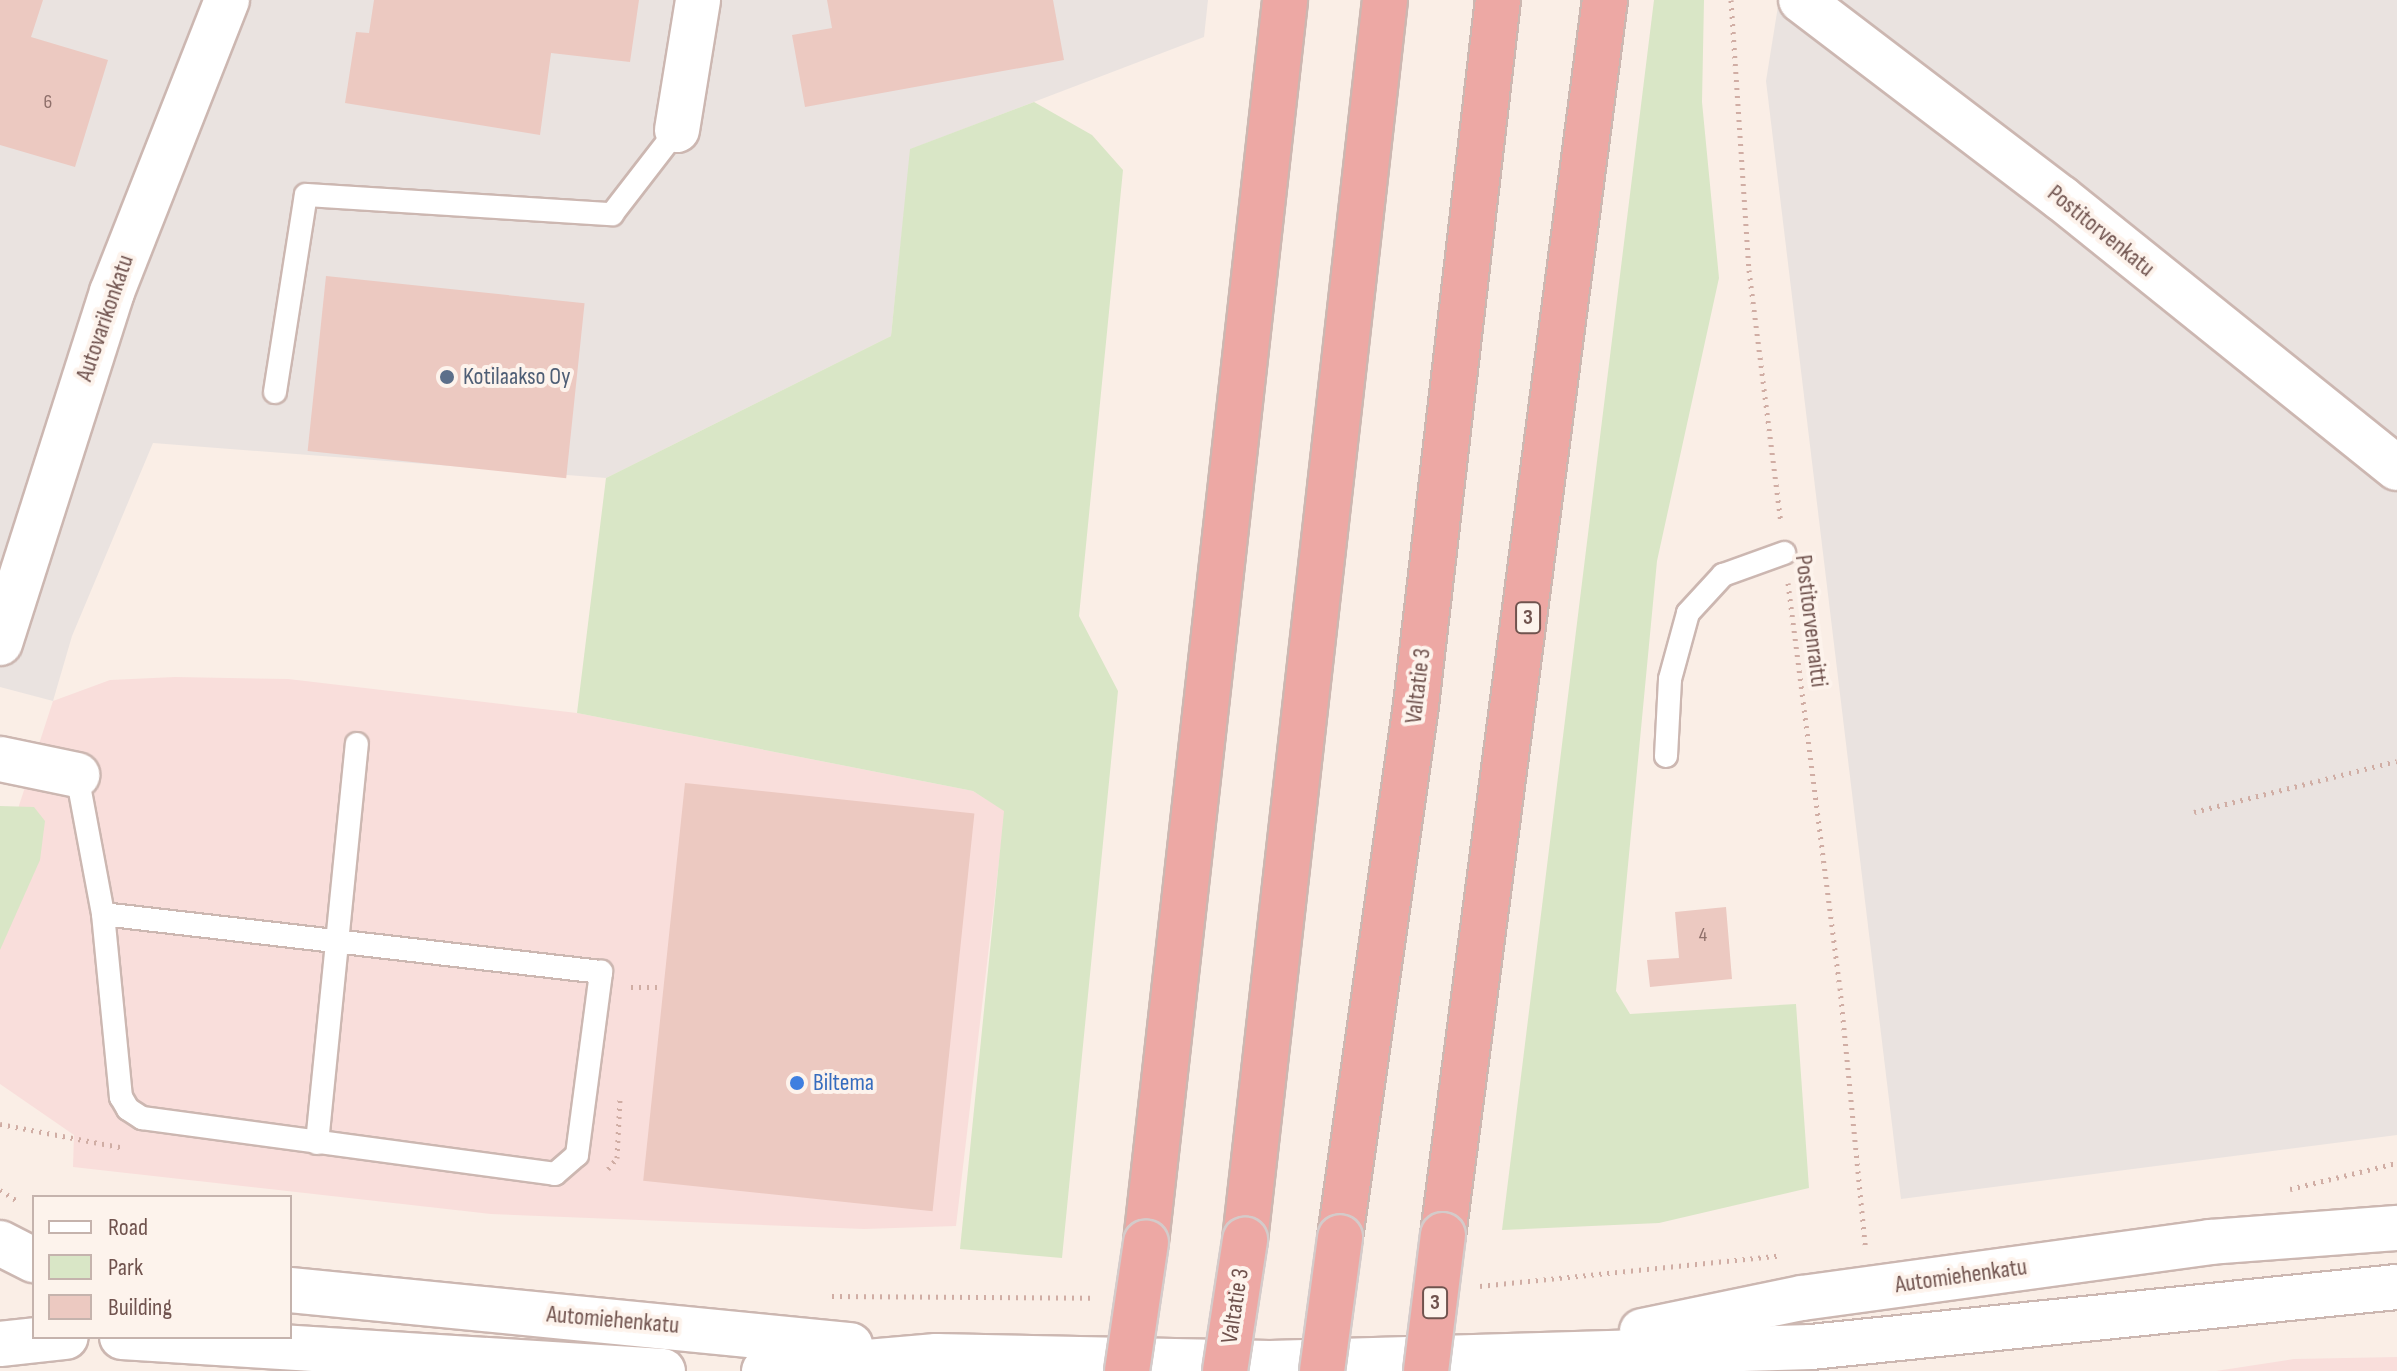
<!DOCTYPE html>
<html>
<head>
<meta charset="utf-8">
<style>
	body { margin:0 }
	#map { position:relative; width:2397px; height:1371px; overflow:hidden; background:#faeee6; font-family:"Sofia Sans Condensed",sans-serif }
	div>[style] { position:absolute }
	.commercial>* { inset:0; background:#f9dedb }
	.industrial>* { inset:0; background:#eae3e0 }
	.green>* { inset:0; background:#d9e6c6 }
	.building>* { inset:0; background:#ecc9c1; transform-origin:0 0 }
	.path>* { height:5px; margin-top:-2.5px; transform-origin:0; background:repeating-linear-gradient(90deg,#d0ada4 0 2px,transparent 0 8px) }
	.roads { filter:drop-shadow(2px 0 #ccb7b1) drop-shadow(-2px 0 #ccb7b1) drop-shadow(0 2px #ccb7b1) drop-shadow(0 -2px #ccb7b1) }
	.service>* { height:22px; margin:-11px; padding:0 11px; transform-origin:11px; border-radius:11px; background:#fff }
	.minor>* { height:44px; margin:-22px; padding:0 22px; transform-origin:22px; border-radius:22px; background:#fff }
	.secondary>* { height:44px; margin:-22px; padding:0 22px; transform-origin:22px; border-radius:22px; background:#fff }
	.motorway>* { height:44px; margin:-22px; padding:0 22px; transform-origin:22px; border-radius:22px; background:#eda8a4 }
	.bridges { filter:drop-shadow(2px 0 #d4cbca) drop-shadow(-2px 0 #d4cbca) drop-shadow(0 2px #d4cbca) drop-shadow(0 -2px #d4cbca) }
	.motorway-bridge>* { height:44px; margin:-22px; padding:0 22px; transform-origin:22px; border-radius:22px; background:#eda8a4 }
	.dots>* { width:22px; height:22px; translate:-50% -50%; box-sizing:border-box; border:4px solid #fdf3ec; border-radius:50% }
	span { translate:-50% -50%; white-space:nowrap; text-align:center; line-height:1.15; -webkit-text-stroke:8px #fdf3ec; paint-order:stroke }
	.number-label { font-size:20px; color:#8f706b }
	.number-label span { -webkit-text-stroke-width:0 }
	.shield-label span { padding:2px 6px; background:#fdf3ec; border:2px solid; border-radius:6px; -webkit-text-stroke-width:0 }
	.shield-label { font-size:22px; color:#70534e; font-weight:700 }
	.street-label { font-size:24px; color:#70534e }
	.service-label { font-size:24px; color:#4e5e75 }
	.left { translate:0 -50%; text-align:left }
	.shop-label { font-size:24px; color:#366cbe }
	.legend { position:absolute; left:32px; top:1195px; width:260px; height:144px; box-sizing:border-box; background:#fdf3ec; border:2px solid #c5b3ad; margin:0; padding:10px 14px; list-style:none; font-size:24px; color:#70534e }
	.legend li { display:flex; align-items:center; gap:16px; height:40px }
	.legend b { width:40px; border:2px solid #c5b3ad }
</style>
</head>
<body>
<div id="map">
	<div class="commercial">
		<div style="clip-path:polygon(175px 677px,288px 679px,577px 713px,973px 791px,1005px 811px,956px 1226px,864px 1229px,491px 1214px,73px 1167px,74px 1135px,0 1084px,0 864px,53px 701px,110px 680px)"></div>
		<div style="clip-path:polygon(2397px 1357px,2397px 1371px,2216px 1371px,2294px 1359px)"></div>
	</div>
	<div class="industrial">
		<div style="clip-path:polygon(0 0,1208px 0,1204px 37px,911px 149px,891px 336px,606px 478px,153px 443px,72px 636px,53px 701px,0 687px)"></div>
		<div style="clip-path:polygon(1779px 0,2397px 0,2397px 1135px,1901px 1199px,1766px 81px)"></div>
	</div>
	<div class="green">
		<div style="clip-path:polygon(1654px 0,1704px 0,1702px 102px,1719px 278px,1657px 561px,1616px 991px,1630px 1014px,1796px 1004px,1809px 1188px,1659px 1223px,1502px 1230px)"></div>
		<div style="clip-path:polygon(1034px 102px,1092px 135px,1123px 170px,1079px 616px,1118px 691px,1062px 1258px,960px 1249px,1004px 811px,973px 791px,577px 713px,606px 478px,891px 336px,910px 149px)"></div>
		<div style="clip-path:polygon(0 806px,34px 807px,45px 821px,40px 860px,0 950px)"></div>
	</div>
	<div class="building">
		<div style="clip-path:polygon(0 0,43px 0,31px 37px,108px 60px,75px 167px,0 145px)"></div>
		<div style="clip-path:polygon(374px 0,639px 0,630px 62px,551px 53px,540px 135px,345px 103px,356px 32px,369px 33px)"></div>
		<div style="clip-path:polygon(827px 0,1053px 0,1064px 60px,805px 107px,792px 35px,832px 28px)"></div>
		<div style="left:326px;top:276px;width:260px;height:176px;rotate:6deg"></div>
		<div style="left:685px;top:783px;width:291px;height:400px;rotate:6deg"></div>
		<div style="clip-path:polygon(1726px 907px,1732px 979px,1650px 987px,1647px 960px,1679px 958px,1675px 912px)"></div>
	</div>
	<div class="path">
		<div style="left:1731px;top:0;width:271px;rotate:86.2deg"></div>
		<div style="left:1749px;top:270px;width:254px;rotate:82.8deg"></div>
		<div style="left:1788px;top:583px;width:408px;rotate:82.7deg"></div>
		<div style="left:1840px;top:988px;width:258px;rotate:84.4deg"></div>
		<div style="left:2194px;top:812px;width:209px;rotate:-14.1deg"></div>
		<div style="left:631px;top:987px;width:31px"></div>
		<div style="left:0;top:1124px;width:127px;rotate:10.9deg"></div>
		<div style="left:608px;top:1169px;width:14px;rotate:-51deg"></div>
		<div style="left:617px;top:1158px;width:60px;rotate:-87.1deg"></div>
		<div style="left:2290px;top:1189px;width:110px;rotate:-13.7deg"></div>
		<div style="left:0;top:1190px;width:19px;rotate:32deg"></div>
		<div style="left:1480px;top:1286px;width:299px;rotate:-5.8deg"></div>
		<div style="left:832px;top:1296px;width:262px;rotate:0.4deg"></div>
	</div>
	<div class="roads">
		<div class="service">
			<div style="left:275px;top:392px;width:199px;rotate:-81.1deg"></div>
			<div style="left:306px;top:195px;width:307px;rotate:3.6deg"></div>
			<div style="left:612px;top:214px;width:106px;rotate:-52.3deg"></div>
			<div style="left:1666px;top:756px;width:77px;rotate:-87deg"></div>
			<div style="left:1670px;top:679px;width:68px;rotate:-74.7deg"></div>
			<div style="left:1688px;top:613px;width:52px;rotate:-47.4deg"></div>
			<div style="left:1723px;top:575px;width:65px;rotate:-19.8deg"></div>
			<div style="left:77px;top:775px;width:141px;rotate:79.4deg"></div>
			<div style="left:103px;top:914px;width:184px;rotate:84.4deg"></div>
			<div style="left:121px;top:1097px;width:14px;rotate:60deg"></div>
			<div style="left:128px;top:1109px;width:17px;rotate:33deg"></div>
			<div style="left:142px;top:1118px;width:417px;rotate:7.7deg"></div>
			<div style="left:555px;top:1174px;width:29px;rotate:-41deg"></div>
			<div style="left:577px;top:1155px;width:185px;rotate:-82.5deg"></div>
			<div style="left:601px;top:972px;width:501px;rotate:-173.36deg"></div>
			<div style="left:317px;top:1143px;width:401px;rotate:-84.3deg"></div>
		</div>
		<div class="minor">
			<div style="left:1801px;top:0;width:327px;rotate:37.3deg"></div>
			<div style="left:2061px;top:198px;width:431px;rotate:38.8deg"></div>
			<div style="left:677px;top:130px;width:132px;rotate:-80.8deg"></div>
			<div style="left:0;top:643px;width:368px;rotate:-72.3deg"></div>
			<div style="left:112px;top:292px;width:314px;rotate:-68.5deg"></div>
			<div style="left:0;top:759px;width:79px;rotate:11.7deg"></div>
		</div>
		<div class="secondary">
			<div style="left:0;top:1243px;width:38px;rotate:27deg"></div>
			<div style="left:290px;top:1290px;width:563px;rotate:5.61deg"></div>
			<div style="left:1642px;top:1331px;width:163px;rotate:-11.7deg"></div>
			<div style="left:1802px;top:1298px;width:412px;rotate:-7.8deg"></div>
			<div style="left:2210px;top:1242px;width:188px;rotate:-4.3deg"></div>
			<div style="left:122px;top:1337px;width:542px;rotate:3.6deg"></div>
			<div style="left:0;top:1344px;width:66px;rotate:-6.1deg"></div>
			<div style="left:764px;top:1371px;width:173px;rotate:-5deg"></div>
			<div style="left:936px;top:1356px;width:334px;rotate:1.2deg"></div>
			<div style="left:1270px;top:1363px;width:541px;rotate:-1.69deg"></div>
			<div style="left:1811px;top:1347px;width:589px;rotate:-5.85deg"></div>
		</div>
		<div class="motorway">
			<div style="left:1443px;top:1235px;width:1246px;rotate:-82.53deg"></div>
			<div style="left:1340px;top:1237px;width:537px;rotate:-81.87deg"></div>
			<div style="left:1416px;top:705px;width:710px;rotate:-83.37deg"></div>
			<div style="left:1245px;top:1240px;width:1248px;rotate:-83.56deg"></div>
			<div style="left:1146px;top:1242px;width:1250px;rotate:-83.61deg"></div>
		</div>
	</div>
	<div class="bridges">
		<div class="motorway-bridge">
			<div style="left:1127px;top:1371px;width:130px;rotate:-81.6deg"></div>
			<div style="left:1225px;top:1371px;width:133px;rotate:-81.3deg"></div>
			<div style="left:1322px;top:1371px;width:135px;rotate:-82.3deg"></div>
			<div style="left:1426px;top:1371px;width:137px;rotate:-82.9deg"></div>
		</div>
	</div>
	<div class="dots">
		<div style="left:447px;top:377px;background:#5c6f8a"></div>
		<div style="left:797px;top:1083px;background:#3f7fe0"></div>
	</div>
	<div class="number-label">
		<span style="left:48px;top:102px">6</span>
		<span style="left:1703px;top:935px">4</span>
	</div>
	<div class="shield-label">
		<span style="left:1528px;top:618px">3</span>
		<span style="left:1435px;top:1303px">3</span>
	</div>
	<div class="street-label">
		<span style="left:2101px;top:231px;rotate:39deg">Postitorvenkatu</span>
		<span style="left:105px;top:318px;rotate:-71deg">Autovarikonkatu</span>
		<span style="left:1811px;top:621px;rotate:83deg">Postitorvenraitti</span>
		<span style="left:1418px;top:686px;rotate:-83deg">Valtatie 3</span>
		<span style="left:1961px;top:1276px;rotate:-8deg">Automiehenkatu</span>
		<span style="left:1235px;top:1306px;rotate:-81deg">Valtatie 3</span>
		<span style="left:613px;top:1320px;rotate:5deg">Automiehenkatu</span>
	</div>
	<div class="service-label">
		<span class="left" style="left:463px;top:377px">Kotilaakso Oy</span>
	</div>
	<div class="shop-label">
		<span class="left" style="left:813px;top:1083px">Biltema</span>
	</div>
	<ul class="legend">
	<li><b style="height:10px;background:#fff"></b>Road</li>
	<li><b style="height:22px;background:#d9e6c6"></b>Park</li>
	<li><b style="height:22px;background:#ecc9c1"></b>Building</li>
	</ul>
</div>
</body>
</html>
